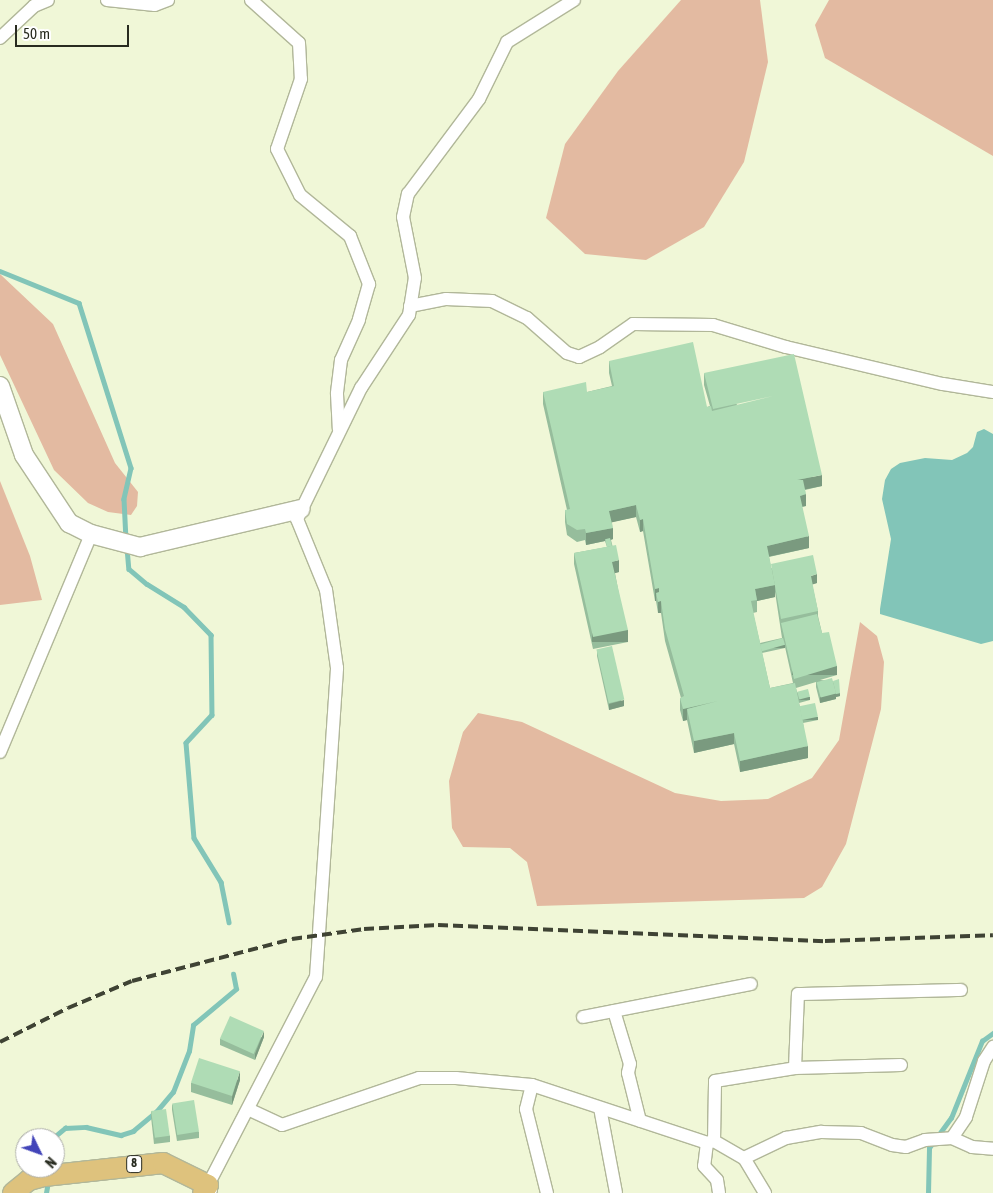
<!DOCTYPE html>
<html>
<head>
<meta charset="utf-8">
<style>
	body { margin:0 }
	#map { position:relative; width:993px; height:1193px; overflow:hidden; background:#f0f7d7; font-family:"Asap Condensed",sans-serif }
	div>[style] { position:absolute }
	.green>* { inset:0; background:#e3baa1 }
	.water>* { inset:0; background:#82c5b8 }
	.stream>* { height:4.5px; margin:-2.25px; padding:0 2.25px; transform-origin:2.25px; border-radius:2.25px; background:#82c5b8 }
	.roads { filter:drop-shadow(1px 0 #b1b799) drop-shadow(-1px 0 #b1b799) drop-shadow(0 1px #b1b799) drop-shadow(0 -1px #b1b799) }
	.street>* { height:12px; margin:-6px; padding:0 6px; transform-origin:6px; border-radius:6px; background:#fff }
	.secondary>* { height:18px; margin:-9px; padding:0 9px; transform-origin:9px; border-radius:9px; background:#fff }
	.primary>* { height:20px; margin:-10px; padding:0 10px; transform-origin:10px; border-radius:10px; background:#dec27d }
	.rail>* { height:4px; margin-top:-2px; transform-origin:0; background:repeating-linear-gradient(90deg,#3f4334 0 10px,transparent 0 15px) }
	.wall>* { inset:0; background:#96bd9c }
	.shaded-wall>* { inset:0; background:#7a9a7f; transform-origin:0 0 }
	.building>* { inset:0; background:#afdcb5; transform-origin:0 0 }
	span { translate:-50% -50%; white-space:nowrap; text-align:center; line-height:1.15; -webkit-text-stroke:5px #fff; paint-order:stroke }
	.shield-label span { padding:1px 4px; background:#fff; border:1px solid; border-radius:4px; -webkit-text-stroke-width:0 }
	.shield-label { font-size:12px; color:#282b1f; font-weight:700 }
	.north { position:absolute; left:15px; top:1128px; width:50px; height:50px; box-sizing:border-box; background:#fff; border:1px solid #a9aaa5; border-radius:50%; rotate:132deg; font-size:14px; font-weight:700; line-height:20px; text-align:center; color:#282b1f }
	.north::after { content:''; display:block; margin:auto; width:18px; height:22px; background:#4244b9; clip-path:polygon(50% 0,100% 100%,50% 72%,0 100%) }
	.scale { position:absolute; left:15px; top:25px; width:114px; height:22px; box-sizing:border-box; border:2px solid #282b1f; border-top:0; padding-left:6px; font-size:15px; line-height:18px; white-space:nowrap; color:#282b1f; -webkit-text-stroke:4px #fff; paint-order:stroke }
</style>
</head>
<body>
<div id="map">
	<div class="green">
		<div style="clip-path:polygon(681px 0,760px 0,768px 62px,744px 162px,704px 227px,646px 260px,585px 254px,546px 218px,565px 144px,618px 71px)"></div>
		<div style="clip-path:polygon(829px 0,993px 0,993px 156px,825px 58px,815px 25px)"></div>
		<div style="clip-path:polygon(0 274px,53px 324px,115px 463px,138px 492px,137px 506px,131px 515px,108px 512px,88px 503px,54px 470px,0 355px)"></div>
		<div style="clip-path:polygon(0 481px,30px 556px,42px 600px,0 605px)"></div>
		<div style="clip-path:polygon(860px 622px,877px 636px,884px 662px,881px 709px,846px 844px,822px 887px,804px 898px,537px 906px,527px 862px,510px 848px,463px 847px,452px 828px,449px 781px,463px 732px,478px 713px,522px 722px,675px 793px,721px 801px,768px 799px,812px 778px,839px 740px)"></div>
	</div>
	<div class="water">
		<div style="clip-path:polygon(984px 429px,993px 434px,993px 641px,981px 644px,880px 614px,880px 609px,891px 539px,882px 499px,885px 480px,891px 469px,900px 463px,925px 458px,952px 460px,967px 453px,973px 447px,977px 432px)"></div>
	</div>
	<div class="stream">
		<div style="left:0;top:271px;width:85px;rotate:22.1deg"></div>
		<div style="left:79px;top:303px;width:173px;rotate:72.5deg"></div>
		<div style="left:131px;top:468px;width:32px;rotate:103deg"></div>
		<div style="left:124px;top:499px;width:41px;rotate:87.2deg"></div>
		<div style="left:127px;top:548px;width:21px;rotate:85deg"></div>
		<div style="left:129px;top:569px;width:23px;rotate:40deg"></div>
		<div style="left:147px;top:584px;width:44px;rotate:31.9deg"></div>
		<div style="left:184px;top:607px;width:39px;rotate:46deg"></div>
		<div style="left:211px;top:635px;width:80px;rotate:89.3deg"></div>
		<div style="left:212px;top:715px;width:38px;rotate:133deg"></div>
		<div style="left:186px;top:743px;width:95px;rotate:85.2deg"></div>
		<div style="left:194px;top:838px;width:52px;rotate:58.5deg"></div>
		<div style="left:221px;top:882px;width:41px;rotate:78.7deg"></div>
		<div style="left:53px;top:1138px;width:16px;rotate:-40deg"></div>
		<div style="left:65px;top:1128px;width:21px;rotate:-3deg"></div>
		<div style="left:86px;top:1127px;width:36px;rotate:13deg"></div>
		<div style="left:121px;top:1135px;width:13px;rotate:-18deg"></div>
		<div style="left:133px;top:1131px;width:30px;rotate:-40deg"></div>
		<div style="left:156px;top:1112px;width:26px;rotate:-50deg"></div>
		<div style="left:173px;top:1092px;width:44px;rotate:-68.7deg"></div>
		<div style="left:189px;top:1051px;width:26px;rotate:-81deg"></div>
		<div style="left:193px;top:1025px;width:56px;rotate:-39.9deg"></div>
		<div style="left:236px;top:989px;width:15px;rotate:-101deg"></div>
		<div style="left:46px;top:1193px;width:11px;rotate:-80deg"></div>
		<div style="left:928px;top:1193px;width:45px;rotate:-88.7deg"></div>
		<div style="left:929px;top:1148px;width:37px;rotate:-54deg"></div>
		<div style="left:951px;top:1118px;width:83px;rotate:-68.1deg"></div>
		<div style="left:982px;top:1041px;width:14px;rotate:-36deg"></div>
	</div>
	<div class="roads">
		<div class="street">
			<div style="left:107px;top:0;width:48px;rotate:5.9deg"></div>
			<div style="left:155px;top:5px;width:14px;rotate:-21deg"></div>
			<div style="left:251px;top:0;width:64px;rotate:41.9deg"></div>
			<div style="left:299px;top:43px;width:36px;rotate:87deg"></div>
			<div style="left:301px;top:79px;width:74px;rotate:108.9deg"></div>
			<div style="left:277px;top:149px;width:51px;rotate:63.4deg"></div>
			<div style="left:300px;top:195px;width:65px;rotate:39.4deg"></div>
			<div style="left:350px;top:236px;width:52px;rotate:68.4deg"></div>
			<div style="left:369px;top:284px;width:37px;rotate:106deg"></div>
			<div style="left:359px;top:320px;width:44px;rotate:114.2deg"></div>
			<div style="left:341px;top:360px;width:34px;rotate:97deg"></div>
			<div style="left:337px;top:394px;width:35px;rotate:87deg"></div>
			<div style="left:0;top:38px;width:47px;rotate:-43.3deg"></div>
			<div style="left:34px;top:6px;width:15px;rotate:-23deg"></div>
			<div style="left:410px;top:306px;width:37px;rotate:-11deg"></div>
			<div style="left:446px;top:299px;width:46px;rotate:2.5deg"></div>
			<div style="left:492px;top:301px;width:39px;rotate:26deg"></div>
			<div style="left:527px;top:318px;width:53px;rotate:41.2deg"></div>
			<div style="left:567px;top:353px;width:13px;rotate:18deg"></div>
			<div style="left:579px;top:357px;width:23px;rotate:-25deg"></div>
			<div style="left:600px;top:347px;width:40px;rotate:-34.9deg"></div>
			<div style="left:633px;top:324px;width:80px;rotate:0.7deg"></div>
			<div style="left:713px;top:325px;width:76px;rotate:16.8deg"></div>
			<div style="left:786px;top:347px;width:161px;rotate:13.3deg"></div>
			<div style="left:943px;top:384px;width:51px;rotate:9.1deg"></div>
			<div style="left:0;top:752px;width:236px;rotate:-67.3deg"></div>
			<div style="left:614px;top:1011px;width:55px;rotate:73.2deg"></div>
			<div style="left:630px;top:1064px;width:9px;rotate:103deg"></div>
			<div style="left:628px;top:1073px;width:49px;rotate:76deg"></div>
			<div style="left:583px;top:1017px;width:171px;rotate:-11.1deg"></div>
			<div style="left:795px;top:1068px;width:74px;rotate:-87.7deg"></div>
			<div style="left:798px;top:994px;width:163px;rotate:-1.4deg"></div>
			<div style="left:532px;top:1085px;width:25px;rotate:104deg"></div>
			<div style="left:526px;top:1109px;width:87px;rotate:76deg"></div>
			<div style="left:600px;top:1108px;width:86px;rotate:79.3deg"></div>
			<div style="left:250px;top:1110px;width:35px;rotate:25deg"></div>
			<div style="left:282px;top:1125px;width:145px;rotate:-18.9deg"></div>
			<div style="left:419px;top:1078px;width:37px"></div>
			<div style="left:456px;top:1078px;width:76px;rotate:5.3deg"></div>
			<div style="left:532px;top:1085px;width:184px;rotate:18.3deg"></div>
			<div style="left:707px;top:1143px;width:7px;rotate:-16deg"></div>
			<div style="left:714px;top:1141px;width:34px;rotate:30deg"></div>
			<div style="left:744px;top:1158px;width:41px;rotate:59deg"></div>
			<div style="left:952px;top:1138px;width:22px;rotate:24deg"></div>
			<div style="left:972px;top:1147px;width:21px;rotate:5deg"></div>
			<div style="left:714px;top:1141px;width:60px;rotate:-89deg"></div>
			<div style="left:715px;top:1081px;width:81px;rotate:-9.2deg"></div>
			<div style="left:795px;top:1068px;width:106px;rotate:-1.6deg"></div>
			<div style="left:707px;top:1143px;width:23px;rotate:97deg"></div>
			<div style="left:704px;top:1166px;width:19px;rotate:47deg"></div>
			<div style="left:717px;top:1180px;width:13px;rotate:81deg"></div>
			<div style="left:744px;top:1158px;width:47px;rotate:-25.5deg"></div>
			<div style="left:786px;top:1138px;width:36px;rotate:-10deg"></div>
			<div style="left:821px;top:1132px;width:40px;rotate:1.4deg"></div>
			<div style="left:861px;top:1133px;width:33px;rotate:21deg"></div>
			<div style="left:892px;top:1145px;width:14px;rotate:8deg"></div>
			<div style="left:906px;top:1147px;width:20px;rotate:-20deg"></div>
			<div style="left:925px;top:1140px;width:27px;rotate:-4deg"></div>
			<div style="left:952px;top:1138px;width:25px;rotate:-56deg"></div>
			<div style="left:966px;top:1117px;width:59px;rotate:-72.2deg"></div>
			<div style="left:984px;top:1061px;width:17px;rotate:-57deg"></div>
			<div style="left:211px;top:1190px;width:6px;rotate:-121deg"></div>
			<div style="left:208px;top:1185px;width:234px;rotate:-62.6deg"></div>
			<div style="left:316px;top:977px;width:310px;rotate:-86.1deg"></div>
			<div style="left:337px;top:668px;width:79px;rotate:-98deg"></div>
			<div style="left:326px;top:590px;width:77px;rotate:-112.2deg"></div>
			<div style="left:297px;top:519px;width:146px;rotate:-64deg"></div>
			<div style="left:361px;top:388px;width:87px;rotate:-56.7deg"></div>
			<div style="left:409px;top:315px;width:37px;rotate:-81deg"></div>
			<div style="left:415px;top:278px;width:62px;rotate:-101.1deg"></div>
			<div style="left:403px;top:217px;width:24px;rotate:-78deg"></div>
			<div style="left:408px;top:194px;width:119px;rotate:-53.2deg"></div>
			<div style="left:479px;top:99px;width:64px;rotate:-63.8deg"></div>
			<div style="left:507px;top:42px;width:79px;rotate:-32.1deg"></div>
		</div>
		<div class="secondary">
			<div style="left:0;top:386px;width:73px;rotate:70.8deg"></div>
			<div style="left:24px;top:455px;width:82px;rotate:56.5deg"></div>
			<div style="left:69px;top:523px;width:25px;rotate:27deg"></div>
			<div style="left:91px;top:534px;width:51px;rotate:14.9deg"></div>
			<div style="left:140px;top:547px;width:165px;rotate:-13.3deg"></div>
		</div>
		<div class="primary">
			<div style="left:13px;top:1193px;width:21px;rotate:-39deg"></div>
			<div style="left:29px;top:1180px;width:16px;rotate:-15deg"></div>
			<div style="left:44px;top:1176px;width:120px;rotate:-6.2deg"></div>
			<div style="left:163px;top:1163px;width:50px;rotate:26.1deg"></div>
			<div style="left:208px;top:1185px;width:9px;rotate:122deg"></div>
		</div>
	</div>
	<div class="rail">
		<div style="left:0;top:1042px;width:76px;rotate:-26.6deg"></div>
		<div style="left:68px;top:1008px;width:69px;rotate:-22.9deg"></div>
		<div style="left:132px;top:981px;width:165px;rotate:-14.7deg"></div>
		<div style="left:292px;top:939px;width:73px;rotate:-7.9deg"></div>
		<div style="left:364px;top:929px;width:74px;rotate:-3.1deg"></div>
		<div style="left:438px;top:925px;width:387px;rotate:2.4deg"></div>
		<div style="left:825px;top:941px;width:168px;rotate:-2deg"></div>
	</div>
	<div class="wall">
		<div style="clip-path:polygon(evenodd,609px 361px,707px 407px,710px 406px,704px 385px,704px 373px,822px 486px,805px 490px,806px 506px,802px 507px,809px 548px,769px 557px,771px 568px,817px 583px,812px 584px,818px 611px,818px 616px,822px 633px,837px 675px,820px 680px,833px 681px,840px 696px,836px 697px,836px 694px,836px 699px,820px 703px,816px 687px,816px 682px,796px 688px,797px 692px,810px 700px,799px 703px,800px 707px,818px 720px,803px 723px,808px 758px,740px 772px,734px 744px,694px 753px,687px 720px,683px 721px,680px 710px,680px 698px,681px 698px,665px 641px,661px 613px,658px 613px,656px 601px,655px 601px,643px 531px,640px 532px,636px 517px,612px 522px,613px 539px,611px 540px,619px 572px,615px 573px,628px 642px,593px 649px,574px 564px,574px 553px,607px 547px,605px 541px,586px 545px,585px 540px,577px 542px,567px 535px,565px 522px,565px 510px,567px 510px,543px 404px,543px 392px,587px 392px,612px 386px,609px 373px,609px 361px,775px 592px,782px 638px,760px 643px,753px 613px,757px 612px,757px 601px,775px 597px,775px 592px,609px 361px,785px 647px,793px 683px,770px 688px,762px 653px,785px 648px,785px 647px)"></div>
		<div style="clip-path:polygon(597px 650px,624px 706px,609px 710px,597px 656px)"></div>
		<div style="clip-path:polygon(264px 1037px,255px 1060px,220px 1045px,220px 1039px)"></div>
		<div style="clip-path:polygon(240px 1080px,232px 1105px,191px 1092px,191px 1083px)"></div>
		<div style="clip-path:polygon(172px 1104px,199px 1132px,199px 1138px,177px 1141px,172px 1110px)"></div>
		<div style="clip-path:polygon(151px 1111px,170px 1136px,170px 1142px,154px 1144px,151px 1117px)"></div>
	</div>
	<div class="shaded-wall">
		<div style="clip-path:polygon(822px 475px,822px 486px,797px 491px,797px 480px)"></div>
		<div style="clip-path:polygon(806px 494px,806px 506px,800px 507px,800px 496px)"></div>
		<div style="clip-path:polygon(636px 505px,636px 517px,609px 523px,609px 511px)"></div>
		<div style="clip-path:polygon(643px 519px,643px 531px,640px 532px,640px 520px)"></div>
		<div style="clip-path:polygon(613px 528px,613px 539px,606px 541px,605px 539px,605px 541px,586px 545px,586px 533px)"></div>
		<div style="clip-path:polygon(809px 536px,809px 548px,767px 557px,767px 546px)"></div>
		<div style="clip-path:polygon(619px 560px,619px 572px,612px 574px,612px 562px)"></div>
		<div style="clip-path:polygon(817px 574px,817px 583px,811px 585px,811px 576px)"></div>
		<div style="clip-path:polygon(775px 585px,775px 597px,757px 601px,755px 589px)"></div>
		<div style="clip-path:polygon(659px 588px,659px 600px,656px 593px,656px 601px,655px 601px,655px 589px)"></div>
		<div style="left:661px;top:601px;width:12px;height:3px;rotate:90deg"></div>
		<div style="left:628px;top:630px;width:12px;height:36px;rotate:90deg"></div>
		<div style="left:785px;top:645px;width:3px;height:26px;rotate:90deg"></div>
		<div style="left:837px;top:666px;width:9px;height:45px;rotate:90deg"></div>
		<div style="clip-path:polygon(836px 693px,836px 699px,820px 703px,820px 697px)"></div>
		<div style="clip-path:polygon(840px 693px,840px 696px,836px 697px,836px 694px)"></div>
		<div style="left:810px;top:697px;width:3px;height:11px;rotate:90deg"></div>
		<div style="clip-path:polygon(624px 700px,624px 706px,609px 710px,609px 704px)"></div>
		<div style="clip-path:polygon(718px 701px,687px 709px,687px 720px,683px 721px,683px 709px)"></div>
		<div style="left:818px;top:717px;width:3px;height:16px;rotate:90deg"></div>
		<div style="clip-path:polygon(734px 733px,734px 744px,694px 753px,694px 741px)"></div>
		<div style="clip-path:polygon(808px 746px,808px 758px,740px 772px,740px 761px)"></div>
		<div style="clip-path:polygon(264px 1031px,264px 1037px,255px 1060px,255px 1054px)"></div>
		<div style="clip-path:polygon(240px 1071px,240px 1080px,232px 1105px,232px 1097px)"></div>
	</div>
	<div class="building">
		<div style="clip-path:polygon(693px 342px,707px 407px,711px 406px,712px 411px,773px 396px,713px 409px,704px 373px,794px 354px,822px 475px,797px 480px,803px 480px,806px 494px,800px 496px,809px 536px,767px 546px,775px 585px,755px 589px,757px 600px,751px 601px,770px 688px,795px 683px,808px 746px,740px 761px,734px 733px,694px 741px,687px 709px,718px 701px,683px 709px,680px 698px,684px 696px,665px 629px,661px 601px,658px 602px,656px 593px,659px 592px,659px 588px,655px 589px,643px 519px,640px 520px,636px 505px,609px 511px,613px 528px,586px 533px,585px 529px,577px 530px,567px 524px,565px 510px,570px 509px,543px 392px,586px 382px,587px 392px,614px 386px,609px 361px)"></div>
		<div style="left:610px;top:538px;width:8px;height:5px;rotate:76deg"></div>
		<div style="clip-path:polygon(616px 545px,619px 560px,612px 562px,628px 630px,593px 637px,574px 553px)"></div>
		<div style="clip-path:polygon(813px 555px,817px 574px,811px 576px,818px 611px,781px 619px,771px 564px)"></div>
		<div style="clip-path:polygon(817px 614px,822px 633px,829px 632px,837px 666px,794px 679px,781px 623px)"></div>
		<div style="left:783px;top:638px;width:7px;height:24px;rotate:74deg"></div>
		<div style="left:612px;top:646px;width:55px;height:16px;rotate:77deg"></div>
		<div style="left:832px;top:678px;width:16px;height:16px;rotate:75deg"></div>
		<div style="clip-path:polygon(839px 679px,840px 693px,836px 694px,833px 681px)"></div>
		<div style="left:808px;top:689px;width:8px;height:11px;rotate:76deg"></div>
		<div style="left:815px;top:703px;width:14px;height:16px;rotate:78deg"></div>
		<div style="left:230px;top:1016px;width:37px;height:25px;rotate:24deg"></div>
		<div style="left:199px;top:1058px;width:43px;height:26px;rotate:18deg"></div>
		<div style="left:194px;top:1100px;width:32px;height:22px;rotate:81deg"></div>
		<div style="left:166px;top:1109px;width:27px;height:15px;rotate:82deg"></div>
	</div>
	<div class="shield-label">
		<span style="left:134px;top:1164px">8</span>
	</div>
	<div class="north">N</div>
	<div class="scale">50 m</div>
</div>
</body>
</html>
